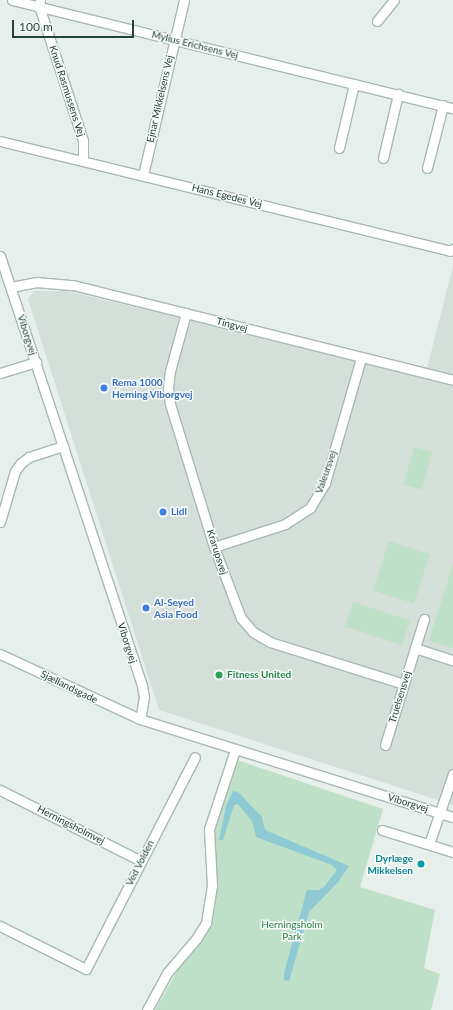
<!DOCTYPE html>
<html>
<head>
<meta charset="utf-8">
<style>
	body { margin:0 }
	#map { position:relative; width:453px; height:1010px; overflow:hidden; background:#e6efeb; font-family:Lato,sans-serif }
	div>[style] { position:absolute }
	.built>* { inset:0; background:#d4dfda }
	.green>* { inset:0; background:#bfe0c8; transform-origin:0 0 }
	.water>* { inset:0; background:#8ec9d4 }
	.roads { filter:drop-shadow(1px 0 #a8b8b2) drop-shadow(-1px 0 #a8b8b2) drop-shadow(0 1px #a8b8b2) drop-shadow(0 -1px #a8b8b2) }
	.minor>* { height:9px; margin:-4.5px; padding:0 4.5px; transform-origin:4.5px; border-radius:4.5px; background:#fff }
	.dots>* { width:11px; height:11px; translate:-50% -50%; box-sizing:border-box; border:2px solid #f7fbf9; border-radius:50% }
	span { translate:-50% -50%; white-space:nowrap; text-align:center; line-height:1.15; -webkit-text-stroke:3px #f7fbf9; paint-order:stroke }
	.street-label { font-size:10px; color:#24423a }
	.shop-label { font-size:10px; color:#366cbe; font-weight:700 }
	.left { translate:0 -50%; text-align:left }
	.leisure-label { font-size:10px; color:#27864d; font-weight:700 }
	.culture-label { font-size:10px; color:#0d838f; font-weight:700 }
	.right { translate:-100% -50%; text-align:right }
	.park-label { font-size:10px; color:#2d7a4b }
	.scale { position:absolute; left:12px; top:20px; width:122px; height:18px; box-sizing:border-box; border:2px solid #24423a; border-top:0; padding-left:5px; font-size:12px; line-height:14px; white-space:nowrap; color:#24423a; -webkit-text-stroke:3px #f7fbf9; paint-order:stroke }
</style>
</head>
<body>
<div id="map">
	<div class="built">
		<div style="clip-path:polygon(453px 266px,453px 805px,159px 710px,28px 299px,34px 291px,67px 291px,425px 376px)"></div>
	</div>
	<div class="green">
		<div style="left:414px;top:447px;width:19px;height:39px;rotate:16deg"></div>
		<div style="left:389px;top:541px;width:43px;height:52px;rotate:18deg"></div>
		<div style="clip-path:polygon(453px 563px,453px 648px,429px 641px)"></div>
		<div style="left:353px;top:602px;width:60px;height:26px;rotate:18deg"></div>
		<div style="clip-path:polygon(237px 760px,383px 809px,360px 887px,435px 910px,424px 968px,440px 974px,431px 1010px,155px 1010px,180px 966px,205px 936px,213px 918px,217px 883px,214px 842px,217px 820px)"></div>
	</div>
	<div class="water">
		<div style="clip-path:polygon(233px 791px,238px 792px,262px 817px,265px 830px,349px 866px,339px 881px,309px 912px,289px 981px,284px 980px,284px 973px,307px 890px,318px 890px,324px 887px,337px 870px,332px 865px,256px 837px,252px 821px,238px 804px,234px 805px,223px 840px,219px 840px,226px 806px)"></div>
	</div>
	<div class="roads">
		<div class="minor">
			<div style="left:12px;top:0;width:454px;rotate:13.8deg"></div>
			<div style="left:40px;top:0;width:6px;rotate:99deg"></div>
			<div style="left:39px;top:6px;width:142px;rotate:71.9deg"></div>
			<div style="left:83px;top:141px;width:20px;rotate:90deg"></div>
			<div style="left:377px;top:21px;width:27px;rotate:-51deg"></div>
			<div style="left:0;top:141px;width:463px;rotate:13.7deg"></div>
			<div style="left:450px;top:251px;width:4px;rotate:-34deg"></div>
			<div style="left:339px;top:148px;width:66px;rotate:-76.8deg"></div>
			<div style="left:383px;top:158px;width:66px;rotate:-76.8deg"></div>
			<div style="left:427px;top:168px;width:65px;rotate:-75.7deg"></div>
			<div style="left:143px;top:175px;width:180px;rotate:-76.8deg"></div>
			<div style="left:0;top:256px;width:453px;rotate:71.7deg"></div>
			<div style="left:142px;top:686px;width:11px;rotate:80deg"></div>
			<div style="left:144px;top:697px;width:22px;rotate:100deg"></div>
			<div style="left:11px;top:287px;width:25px;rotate:-11deg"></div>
			<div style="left:36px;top:282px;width:37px;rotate:5deg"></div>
			<div style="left:73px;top:285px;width:392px;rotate:14deg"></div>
			<div style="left:186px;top:313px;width:60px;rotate:105.4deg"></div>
			<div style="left:170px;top:371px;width:17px;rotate:97deg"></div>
			<div style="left:168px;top:388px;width:16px;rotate:83deg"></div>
			<div style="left:170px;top:404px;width:150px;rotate:72.9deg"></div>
			<div style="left:214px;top:547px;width:76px;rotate:69.2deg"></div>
			<div style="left:241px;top:618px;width:18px;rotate:49deg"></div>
			<div style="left:253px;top:632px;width:20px;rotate:30deg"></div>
			<div style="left:270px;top:642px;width:140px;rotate:17.4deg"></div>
			<div style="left:0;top:373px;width:38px;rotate:-17deg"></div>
			<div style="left:0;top:522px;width:53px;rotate:-73.6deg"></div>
			<div style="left:15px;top:471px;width:10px;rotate:-53deg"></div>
			<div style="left:21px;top:463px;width:10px;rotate:-37deg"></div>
			<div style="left:29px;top:457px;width:36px;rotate:-18deg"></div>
			<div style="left:214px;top:547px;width:75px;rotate:-17.9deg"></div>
			<div style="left:285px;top:524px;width:30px;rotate:-33deg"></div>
			<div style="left:310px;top:508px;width:29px;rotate:-59deg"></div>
			<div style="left:325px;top:483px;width:130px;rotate:-73.9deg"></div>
			<div style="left:415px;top:648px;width:40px;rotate:18deg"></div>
			<div style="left:0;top:654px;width:154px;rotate:24.9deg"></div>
			<div style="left:140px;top:719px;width:328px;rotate:17.4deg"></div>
			<div style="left:385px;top:745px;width:132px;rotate:-72.8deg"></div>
			<div style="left:0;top:790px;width:158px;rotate:26.7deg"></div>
			<div style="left:382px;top:830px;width:74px;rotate:17.2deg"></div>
			<div style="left:429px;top:844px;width:74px;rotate:-71.1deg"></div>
			<div style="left:0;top:926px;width:96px;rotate:26.6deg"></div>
			<div style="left:86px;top:969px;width:238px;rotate:-62.8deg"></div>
			<div style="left:147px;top:1010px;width:42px;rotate:-61.6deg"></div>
			<div style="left:167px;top:973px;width:45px;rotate:-49.5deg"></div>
			<div style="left:196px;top:939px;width:19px;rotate:-58deg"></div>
			<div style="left:206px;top:923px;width:37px;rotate:-81deg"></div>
			<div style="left:212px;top:886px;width:57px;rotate:-93deg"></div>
			<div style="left:209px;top:829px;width:83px;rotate:-71.8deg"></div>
		</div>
	</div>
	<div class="dots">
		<div style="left:104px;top:388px;background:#3f7fe0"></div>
		<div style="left:163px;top:512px;background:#3f7fe0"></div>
		<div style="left:146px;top:608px;background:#3f7fe0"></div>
		<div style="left:219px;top:675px;background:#2e9e5b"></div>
		<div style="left:421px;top:864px;background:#0f9aa8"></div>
	</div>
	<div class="street-label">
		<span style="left:195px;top:45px;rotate:14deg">Mylius Erichsens Vej</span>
		<span style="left:67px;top:91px;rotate:72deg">Knud Rasmussens Vej</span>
		<span style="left:160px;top:99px;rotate:-77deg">Ejnar Mikkelsens Vej</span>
		<span style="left:227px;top:196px;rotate:14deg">Hans Egedes Vej</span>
		<span style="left:232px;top:325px;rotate:14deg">Tingvej</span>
		<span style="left:27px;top:335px;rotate:72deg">Viborgvej</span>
		<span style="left:326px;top:472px;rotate:-71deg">Valeursvej</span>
		<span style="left:217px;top:552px;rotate:72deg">Krarupsvej</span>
		<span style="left:127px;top:643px;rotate:72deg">Viborgvej</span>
		<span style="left:69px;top:687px;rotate:26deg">Sjællandsgade</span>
		<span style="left:400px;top:697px;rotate:-73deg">Truelsensvej</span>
		<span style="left:408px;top:803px;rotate:17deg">Viborgvej</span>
		<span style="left:71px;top:825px;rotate:27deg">Herningsholmvej</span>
		<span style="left:140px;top:863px;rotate:-63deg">Ved Volden</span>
	</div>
	<div class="shop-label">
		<span class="left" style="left:112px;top:388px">Rema 1000<br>Herning Viborgvej</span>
		<span class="left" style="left:171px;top:512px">Lidl</span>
		<span class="left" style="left:154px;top:608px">Al-Seyed<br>Asia Food</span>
	</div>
	<div class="leisure-label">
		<span class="left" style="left:227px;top:675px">Fitness United</span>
	</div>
	<div class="culture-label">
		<span class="right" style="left:413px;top:864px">Dyrlæge<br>Mikkelsen</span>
	</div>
	<div class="park-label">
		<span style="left:292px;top:930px">Herningsholm<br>Park</span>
	</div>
	<div class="scale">100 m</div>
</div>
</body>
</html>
